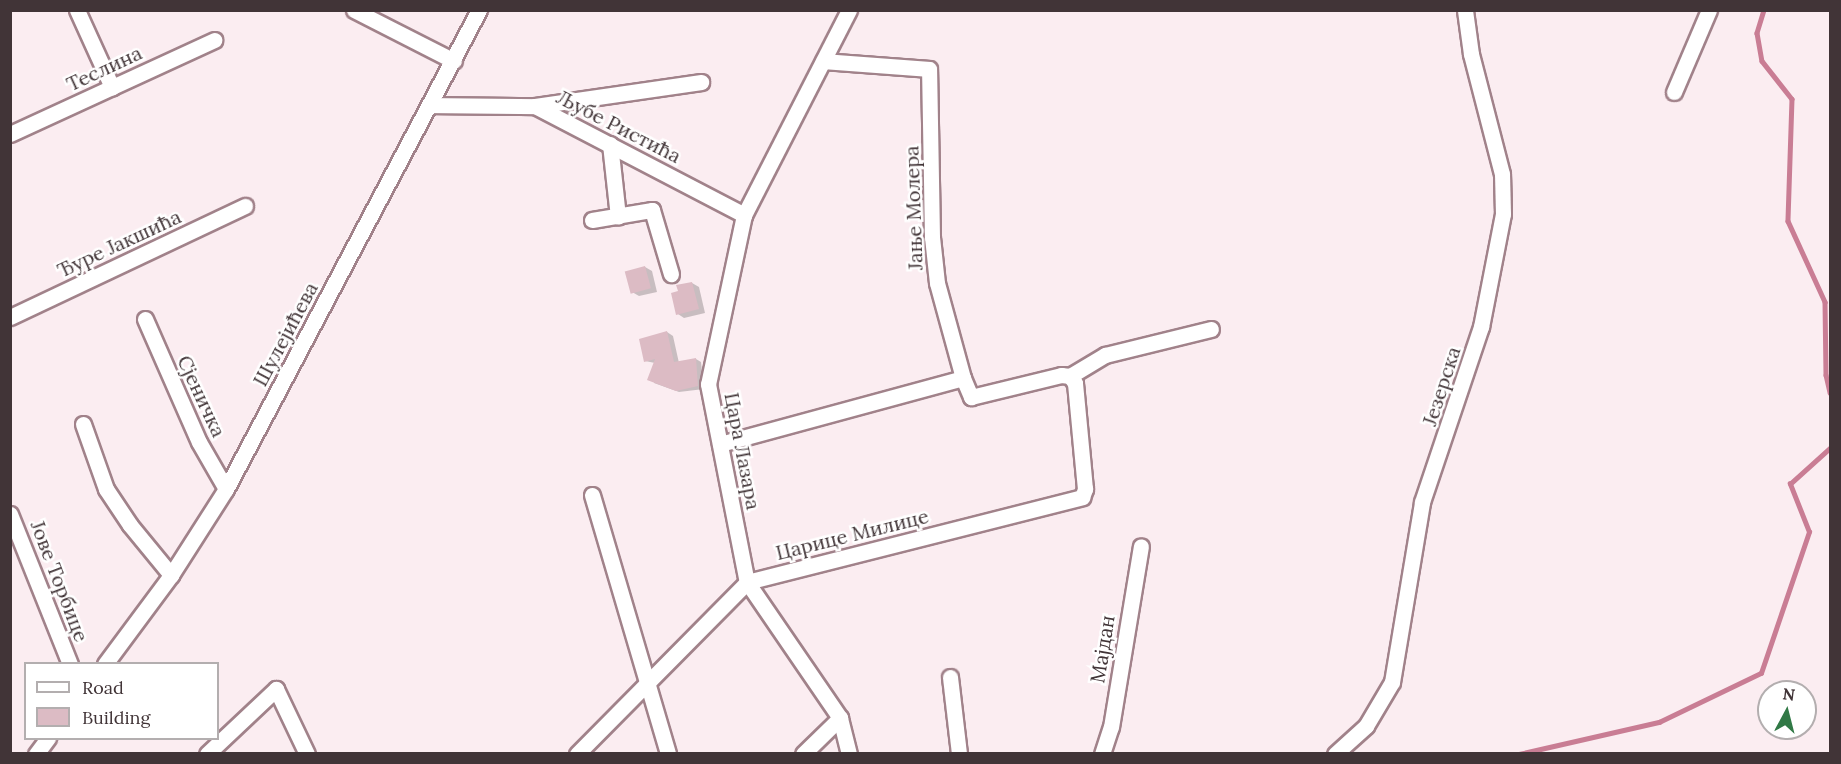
<!DOCTYPE html>
<html>
<head>
<meta charset="utf-8">
<style>
	body { margin:0 }
	#map { position:relative; width:1841px; height:764px; overflow:hidden; background:#fbedf1; font-family:Lora,serif }
	div>[style] { position:absolute }
	.shadow>* { inset:0; background:#0003 }
	.stream>* { height:4.5px; margin:-2.25px; padding:0 2.25px; transform-origin:2.25px; border-radius:2.25px; background:#c97d94 }
	.building>* { inset:0; background:#dcbbc4; transform-origin:0 0 }
	.roads { filter:drop-shadow(2px 0 #a1828a) drop-shadow(-2px 0 #a1828a) drop-shadow(0 2px #a1828a) drop-shadow(0 -2px #a1828a) }
	.minor>* { height:15px; margin:-7.5px; padding:0 7.5px; transform-origin:7.5px; border-radius:7.5px; background:#fff }
	span { translate:-50% -50%; white-space:nowrap; text-align:center; line-height:1.15; -webkit-text-stroke:5px #fff; paint-order:stroke }
	.street-label { font-size:20px; color:#413437 }
	.frame { position:absolute; inset:0; border:12px solid #413437; pointer-events:none }
	.legend { position:absolute; left:24px; top:662px; width:195px; height:78px; box-sizing:border-box; background:#fff; border:2px solid #b3aeaf; margin:0; padding:8px 10px; list-style:none; font-size:18px; color:#413437 }
	.legend li { display:flex; align-items:center; gap:12px; height:30px }
	.legend b { width:30px; border:2px solid #b3aeaf }
	.north { position:absolute; left:1757px; top:680px; width:60px; height:60px; box-sizing:border-box; background:#fff; border:2px solid #b3aeaf; border-radius:50%; rotate:7deg; font-size:16px; font-weight:700; line-height:24px; text-align:center; color:#413437 }
	.north::after { content:''; display:block; margin:auto; width:21px; height:27px; background:#317946; clip-path:polygon(50% 0,100% 100%,50% 72%,0 100%) }
</style>
</head>
<body>
<div id="map">
	<div class="shadow">
		<div style="clip-path:polygon(645px 267px,652px 271px,657px 292px,639px 296px,632px 292px)"></div>
		<div style="clip-path:polygon(692px 283px,699px 287px,705px 313px,684px 318px,678px 314px,680px 292px)"></div>
		<div style="clip-path:polygon(667px 332px,673px 336px,679px 363px,696px 359px,701px 362px,704px 389px,679px 392px,654px 383px,655px 363px,645px 361px)"></div>
	</div>
	<div class="stream">
		<div style="left:1764px;top:10px;width:24px;rotate:107deg"></div>
		<div style="left:1757px;top:33px;width:28px;rotate:80deg"></div>
		<div style="left:1762px;top:61px;width:48px;rotate:51.7deg"></div>
		<div style="left:1792px;top:99px;width:122px;rotate:91.9deg"></div>
		<div style="left:1788px;top:221px;width:89px;rotate:65.4deg"></div>
		<div style="left:1825px;top:302px;width:73px;rotate:89.2deg"></div>
		<div style="left:1826px;top:375px;width:18px;rotate:77deg"></div>
		<div style="left:1519px;top:754px;width:144px;rotate:-12.9deg"></div>
		<div style="left:1659px;top:722px;width:113px;rotate:-25.7deg"></div>
		<div style="left:1761px;top:673px;width:149px;rotate:-71.2deg"></div>
		<div style="left:1809px;top:532px;width:52px;rotate:-111.6deg"></div>
		<div style="left:1790px;top:484px;width:54px;rotate:-42deg"></div>
	</div>
	<div class="building">
		<div style="left:645px;top:266px;width:23px;height:21px;rotate:75deg"></div>
		<div style="clip-path:polygon(692px 282px,699px 309px,676px 315px,671px 293px,678px 291px,676px 285px)"></div>
		<div style="clip-path:polygon(667px 331px,674px 362px,696px 358px,698px 386px,676px 391px,647px 380px,655px 359px,644px 362px,639px 339px)"></div>
	</div>
	<div class="roads">
		<div class="minor">
			<div style="left:77px;top:10px;width:85px;rotate:65.6deg"></div>
			<div style="left:354px;top:10px;width:112px;rotate:27deg"></div>
			<div style="left:849px;top:10px;width:230px;rotate:117.1deg"></div>
			<div style="left:744px;top:215px;width:173px;rotate:102deg"></div>
			<div style="left:708px;top:384px;width:202px;rotate:78.9deg"></div>
			<div style="left:747px;top:582px;width:165px;rotate:55.6deg"></div>
			<div style="left:840px;top:718px;width:37px;rotate:76deg"></div>
			<div style="left:1674px;top:92px;width:89px;rotate:-66.9deg"></div>
			<div style="left:431px;top:105px;width:104px;rotate:0.6deg"></div>
			<div style="left:535px;top:106px;width:236px;rotate:27.5deg"></div>
			<div style="left:535px;top:106px;width:168px;rotate:-8.2deg"></div>
			<div style="left:10px;top:134px;width:225px;rotate:-24.7deg"></div>
			<div style="left:610px;top:144px;width:73px;rotate:83.7deg"></div>
			<div style="left:592px;top:220px;width:61px;rotate:-9.5deg"></div>
			<div style="left:652px;top:210px;width:67px;rotate:73.5deg"></div>
			<div style="left:10px;top:317px;width:260px;rotate:-25.3deg"></div>
			<div style="left:145px;top:319px;width:134px;rotate:66.3deg"></div>
			<div style="left:199px;top:442px;width:54px;rotate:60.1deg"></div>
			<div style="left:1070px;top:376px;width:41px;rotate:-31deg"></div>
			<div style="left:1105px;top:355px;width:109px;rotate:-13.8deg"></div>
			<div style="left:963px;top:378px;width:21px;rotate:67deg"></div>
			<div style="left:971px;top:397px;width:93px;rotate:-13.7deg"></div>
			<div style="left:1061px;top:375px;width:9px;rotate:6deg"></div>
			<div style="left:83px;top:424px;width:69px;rotate:70.5deg"></div>
			<div style="left:106px;top:489px;width:43px;rotate:56.3deg"></div>
			<div style="left:130px;top:525px;width:65px;rotate:50.6deg"></div>
			<div style="left:720px;top:444px;width:252px;rotate:-15.2deg"></div>
			<div style="left:963px;top:378px;width:98px;rotate:-105.3deg"></div>
			<div style="left:937px;top:283px;width:46px;rotate:-96.2deg"></div>
			<div style="left:932px;top:237px;width:168px;rotate:-91deg"></div>
			<div style="left:929px;top:69px;width:106px;rotate:-175.7deg"></div>
			<div style="left:592px;top:495px;width:270px;rotate:73.6deg"></div>
			<div style="left:10px;top:514px;width:162px;rotate:68.2deg"></div>
			<div style="left:105px;top:664px;width:111px;rotate:-53.4deg"></div>
			<div style="left:171px;top:575px;width:102px;rotate:-57.4deg"></div>
			<div style="left:226px;top:489px;width:542px;rotate:-62.16deg"></div>
			<div style="left:950px;top:677px;width:78px;rotate:83.3deg"></div>
			<div style="left:36px;top:754px;width:20px;rotate:-53deg"></div>
			<div style="left:207px;top:754px;width:95px;rotate:-43.3deg"></div>
			<div style="left:276px;top:689px;width:72px;rotate:64.5deg"></div>
			<div style="left:577px;top:754px;width:242px;rotate:-45.3deg"></div>
			<div style="left:747px;top:582px;width:346px;rotate:-14.2deg"></div>
			<div style="left:1082px;top:497px;width:9px;rotate:-69deg"></div>
			<div style="left:1085px;top:489px;width:106px;rotate:-95.4deg"></div>
			<div style="left:1075px;top:383px;width:9px;rotate:-126deg"></div>
			<div style="left:803px;top:754px;width:52px;rotate:-44.2deg"></div>
			<div style="left:1102px;top:754px;width:28px;rotate:-72deg"></div>
			<div style="left:1111px;top:727px;width:183px;rotate:-80.6deg"></div>
			<div style="left:1335px;top:754px;width:42px;rotate:-42.1deg"></div>
			<div style="left:1366px;top:726px;width:51px;rotate:-59.4deg"></div>
			<div style="left:1392px;top:682px;width:182px;rotate:-80.5deg"></div>
			<div style="left:1422px;top:502px;width:185px;rotate:-71.4deg"></div>
			<div style="left:1481px;top:327px;width:115px;rotate:-79deg"></div>
			<div style="left:1503px;top:214px;width:40px;rotate:-91.4deg"></div>
			<div style="left:1502px;top:174px;width:124px;rotate:-104.5deg"></div>
			<div style="left:1471px;top:54px;width:44px;rotate:-97.8deg"></div>
		</div>
	</div>
	<div class="street-label">
		<span style="left:104px;top:68px;rotate:-25deg">Теслина</span>
		<span style="left:619px;top:126px;rotate:27deg">Љубе Ристића</span>
		<span style="left:913px;top:208px;rotate:-92deg">Јање Молера</span>
		<span style="left:119px;top:243px;rotate:-25deg">Ђуре Јакшића</span>
		<span style="left:285px;top:334px;rotate:-62deg">Шулејићева</span>
		<span style="left:1441px;top:386px;rotate:-72deg">Језерска</span>
		<span style="left:202px;top:396px;rotate:65deg">Сјеничка</span>
		<span style="left:743px;top:451px;rotate:79deg">Цара Лазара</span>
		<span style="left:852px;top:534px;rotate:-14deg">Царице Милице</span>
		<span style="left:60px;top:581px;rotate:69deg">Јове Торбице</span>
		<span style="left:1102px;top:649px;rotate:-81deg">Мајдан</span>
	</div>
	<div class="frame"></div>
	<ul class="legend">
	<li><b style="height:8px;background:#fff"></b>Road</li>
	<li><b style="height:16px;background:#dcbbc4"></b>Building</li>
	</ul>
	<div class="north">N</div>
</div>
</body>
</html>
